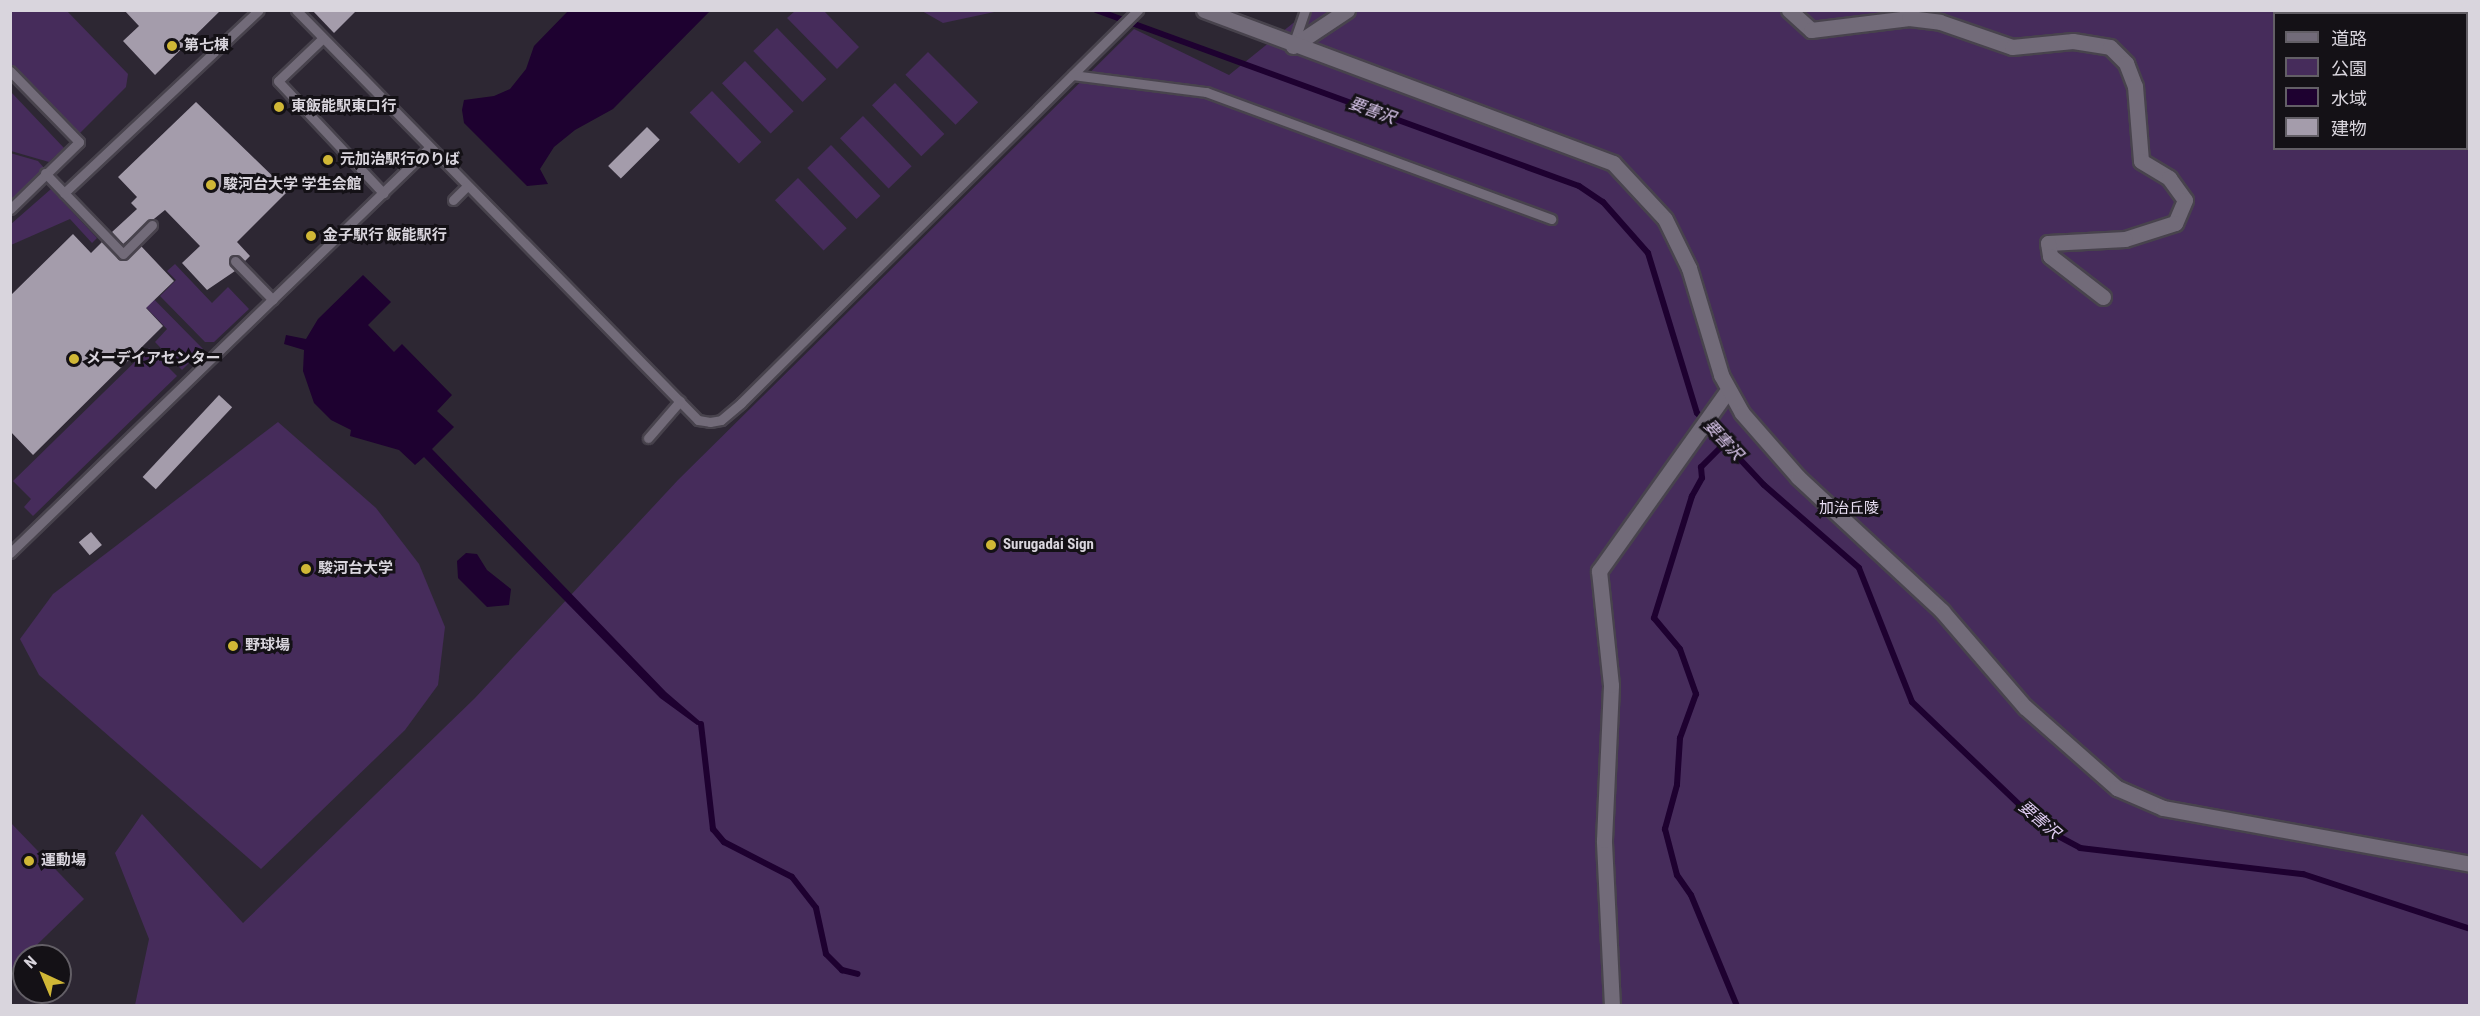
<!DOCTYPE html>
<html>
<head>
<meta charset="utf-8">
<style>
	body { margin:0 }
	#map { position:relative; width:2480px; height:1016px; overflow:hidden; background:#2d2733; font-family:"Roboto Condensed","Noto Sans JP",sans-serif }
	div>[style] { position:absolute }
	.green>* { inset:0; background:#462c5b; transform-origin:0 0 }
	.water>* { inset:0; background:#1e0130 }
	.stream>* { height:6px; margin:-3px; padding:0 3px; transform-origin:3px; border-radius:3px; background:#1e0130 }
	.building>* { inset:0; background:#a49cab; transform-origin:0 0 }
	.roads { filter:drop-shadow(2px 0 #48434d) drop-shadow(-2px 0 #48434d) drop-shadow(0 2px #48434d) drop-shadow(0 -2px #48434d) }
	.service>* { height:9px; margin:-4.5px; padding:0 4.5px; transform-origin:4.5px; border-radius:4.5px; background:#726b79 }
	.minor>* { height:15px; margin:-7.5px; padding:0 7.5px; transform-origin:7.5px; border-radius:7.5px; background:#726b79 }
	.tertiary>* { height:15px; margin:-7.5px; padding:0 7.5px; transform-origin:7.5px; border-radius:7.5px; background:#726b79 }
	.dots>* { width:16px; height:16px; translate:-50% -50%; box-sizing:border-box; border:3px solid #141116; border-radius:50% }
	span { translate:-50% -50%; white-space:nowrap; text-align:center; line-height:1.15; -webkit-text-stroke:6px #141116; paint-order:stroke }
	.poi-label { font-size:15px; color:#d9d5dd; font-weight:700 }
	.left { translate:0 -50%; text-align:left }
	.park-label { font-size:15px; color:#e9dff3 }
	.water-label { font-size:16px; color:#e1cdf4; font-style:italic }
	.frame { position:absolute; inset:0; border:12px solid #d9d5dd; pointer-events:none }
	.legend { position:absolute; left:2273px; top:12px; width:195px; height:138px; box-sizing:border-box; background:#141116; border:2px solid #635f66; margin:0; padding:8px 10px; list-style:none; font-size:18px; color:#d9d5dd }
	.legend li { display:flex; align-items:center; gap:12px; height:30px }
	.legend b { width:30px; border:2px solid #635f66 }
	.north { position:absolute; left:12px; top:944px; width:60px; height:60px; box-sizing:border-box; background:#141116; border:2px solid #635f66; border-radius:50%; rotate:316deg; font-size:16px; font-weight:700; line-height:24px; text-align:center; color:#d9d5dd }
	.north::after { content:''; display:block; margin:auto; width:21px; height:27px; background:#d0b736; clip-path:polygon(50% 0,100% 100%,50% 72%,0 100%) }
</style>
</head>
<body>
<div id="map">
	<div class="green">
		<div style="clip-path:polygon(11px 11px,67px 11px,128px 74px,126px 87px,80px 133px,73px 132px,11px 65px)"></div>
		<div style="clip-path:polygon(795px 11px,824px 11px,859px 47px,837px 69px,787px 18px)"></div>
		<div style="clip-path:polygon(922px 11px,999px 11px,943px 23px)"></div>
		<div style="clip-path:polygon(evenodd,1308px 11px,2469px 11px,2469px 1005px,135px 1005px,149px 939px,115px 853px,142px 814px,243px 923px,475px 698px,678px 480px,1134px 29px,1229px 75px,1308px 11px,2274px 14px,2466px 14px,2466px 148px,2274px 148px,2274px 14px)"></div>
		<div style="left:777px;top:28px;width:71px;height:33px;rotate:46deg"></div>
		<div style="left:928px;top:52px;width:71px;height:32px;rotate:45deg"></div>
		<div style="left:745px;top:61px;width:70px;height:32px;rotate:46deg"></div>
		<div style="left:895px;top:83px;width:71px;height:32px;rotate:46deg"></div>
		<div style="left:712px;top:91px;width:71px;height:31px;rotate:46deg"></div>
		<div style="clip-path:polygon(11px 92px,64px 148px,49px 162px,11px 151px)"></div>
		<div style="left:863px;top:116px;width:70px;height:32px;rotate:46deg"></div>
		<div style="left:831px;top:145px;width:71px;height:33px;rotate:46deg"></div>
		<div style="clip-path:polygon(10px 153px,38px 161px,45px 169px,11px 200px)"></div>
		<div style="left:798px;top:178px;width:70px;height:32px;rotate:46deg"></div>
		<div style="clip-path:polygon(51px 189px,97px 238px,92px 243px,70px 219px,11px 245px,11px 224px)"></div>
		<div style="clip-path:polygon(175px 264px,212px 303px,228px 287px,249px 309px,214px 342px,205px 342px,160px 296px,176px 280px,167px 271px)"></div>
		<div style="clip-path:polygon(136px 281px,203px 349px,182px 370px,155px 342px,167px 329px,128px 289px)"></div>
		<div style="clip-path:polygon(149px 348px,177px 376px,33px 516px,24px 507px,31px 499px,13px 481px)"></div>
		<div style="clip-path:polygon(278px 422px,376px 508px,419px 564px,445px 627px,438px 685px,405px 730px,261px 869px,39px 675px,20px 639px,53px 594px)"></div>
		<div style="clip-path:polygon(11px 823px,84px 899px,11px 970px)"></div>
	</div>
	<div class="water">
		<div style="clip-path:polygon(568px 11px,710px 11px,613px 109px,575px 130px,554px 147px,540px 169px,548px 184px,527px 186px,464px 123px,462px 110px,464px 100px,494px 96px,510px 89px,526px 69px,534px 46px)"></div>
		<div style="clip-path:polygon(363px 275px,391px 302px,368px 325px,394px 352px,402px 344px,452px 395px,437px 411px,454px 427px,432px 449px,666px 692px,703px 724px,697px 725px,660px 698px,424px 457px,415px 465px,399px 450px,350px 436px,351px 430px,331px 420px,314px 403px,303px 371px,304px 350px,284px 344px,286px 335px,306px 339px,318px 319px)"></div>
		<div style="clip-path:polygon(466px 553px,477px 554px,487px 570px,511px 589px,509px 605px,487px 607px,458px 578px,457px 561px)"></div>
	</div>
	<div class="stream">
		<div style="left:1096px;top:10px;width:514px;rotate:20.02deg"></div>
		<div style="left:1579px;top:186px;width:29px;rotate:34deg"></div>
		<div style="left:1603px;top:202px;width:68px;rotate:48.6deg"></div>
		<div style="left:1648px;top:253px;width:167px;rotate:73deg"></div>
		<div style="left:1697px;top:413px;width:98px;rotate:47.1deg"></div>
		<div style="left:1764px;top:485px;width:126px;rotate:41.1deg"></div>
		<div style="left:1859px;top:568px;width:144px;rotate:68.4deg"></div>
		<div style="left:1912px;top:702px;width:184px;rotate:43.7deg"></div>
		<div style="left:2045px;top:829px;width:40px;rotate:28deg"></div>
		<div style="left:2080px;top:848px;width:225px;rotate:6.7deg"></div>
		<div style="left:2303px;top:874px;width:176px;rotate:18.2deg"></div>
		<div style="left:1725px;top:443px;width:34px;rotate:135deg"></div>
		<div style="left:1701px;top:467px;width:11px;rotate:85deg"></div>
		<div style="left:1702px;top:478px;width:21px;rotate:119deg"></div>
		<div style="left:1692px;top:496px;width:128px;rotate:107.3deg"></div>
		<div style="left:1654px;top:618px;width:40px;rotate:50deg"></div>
		<div style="left:1680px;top:649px;width:48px;rotate:70.4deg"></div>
		<div style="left:1696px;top:694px;width:47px;rotate:110deg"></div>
		<div style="left:1680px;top:738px;width:47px;rotate:93.7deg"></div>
		<div style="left:1677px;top:785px;width:46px;rotate:105.3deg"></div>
		<div style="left:1665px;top:829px;width:48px;rotate:75.4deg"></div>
		<div style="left:1677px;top:875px;width:24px;rotate:55deg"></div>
		<div style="left:1691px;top:895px;width:120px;rotate:67.5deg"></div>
		<div style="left:701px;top:724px;width:106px;rotate:83.5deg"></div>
		<div style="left:713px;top:829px;width:17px;rotate:50deg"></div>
		<div style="left:724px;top:842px;width:76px;rotate:27.2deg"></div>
		<div style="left:792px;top:877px;width:39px;rotate:52deg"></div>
		<div style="left:816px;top:908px;width:47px;rotate:77.7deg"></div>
		<div style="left:826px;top:954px;width:23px;rotate:45deg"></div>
		<div style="left:842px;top:970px;width:16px;rotate:14deg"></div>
	</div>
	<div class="building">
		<div style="clip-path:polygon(124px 10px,221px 10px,155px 75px,123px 41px,139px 26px)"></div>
		<div style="clip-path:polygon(312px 10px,357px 10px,334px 33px)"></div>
		<div style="clip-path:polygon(196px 102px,288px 191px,237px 242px,250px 256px,245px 261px,231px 256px,229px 263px,235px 271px,207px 290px,182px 263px,200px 246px,165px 210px,123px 244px,112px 232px,137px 209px,131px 203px,137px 197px,118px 177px)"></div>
		<div style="left:647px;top:127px;width:18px;height:55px;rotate:45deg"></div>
		<div style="clip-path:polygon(73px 234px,91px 253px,102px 242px,122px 261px,141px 246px,174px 281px,146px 308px,163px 326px,33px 455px,10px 431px,10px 296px)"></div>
		<div style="left:219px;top:395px;width:18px;height:112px;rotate:43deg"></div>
		<div style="left:91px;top:532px;width:17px;height:16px;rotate:50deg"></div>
	</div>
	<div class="roads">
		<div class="service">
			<div style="left:296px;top:10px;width:574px;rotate:45.56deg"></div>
			<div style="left:698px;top:420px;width:12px;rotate:9deg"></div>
			<div style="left:710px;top:422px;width:11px;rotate:-10deg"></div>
			<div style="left:721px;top:420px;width:26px;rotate:-40deg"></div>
			<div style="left:741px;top:403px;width:559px;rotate:-44.71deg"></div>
			<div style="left:323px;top:38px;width:62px;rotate:136.3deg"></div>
			<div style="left:278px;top:81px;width:154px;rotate:46.8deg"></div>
			<div style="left:1293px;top:45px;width:37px;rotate:-71deg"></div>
			<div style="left:10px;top:71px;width:99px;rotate:45.8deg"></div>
			<div style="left:79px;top:142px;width:96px;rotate:135.8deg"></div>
			<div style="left:1073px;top:75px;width:134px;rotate:7.3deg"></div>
			<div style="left:1206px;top:92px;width:368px;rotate:20.2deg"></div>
			<div style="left:45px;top:173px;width:112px;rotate:46.1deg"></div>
			<div style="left:123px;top:254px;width:41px;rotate:-45deg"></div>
			<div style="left:64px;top:193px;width:267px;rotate:-43.2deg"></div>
			<div style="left:453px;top:200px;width:20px;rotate:-45deg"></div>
			<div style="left:235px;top:261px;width:54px;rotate:45.7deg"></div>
			<div style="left:648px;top:438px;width:49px;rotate:-49.1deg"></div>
			<div style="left:10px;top:553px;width:583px;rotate:-44.03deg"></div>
		</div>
		<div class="minor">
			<div style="left:1789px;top:10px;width:30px;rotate:42deg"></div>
			<div style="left:1811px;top:30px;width:99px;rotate:-7deg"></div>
			<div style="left:1909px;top:18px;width:31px;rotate:7deg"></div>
			<div style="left:1940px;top:22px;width:76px;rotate:19.1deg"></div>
			<div style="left:2012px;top:47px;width:61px;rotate:-5.6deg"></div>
			<div style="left:2073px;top:41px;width:37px;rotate:9deg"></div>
			<div style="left:2110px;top:47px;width:23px;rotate:45deg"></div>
			<div style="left:2126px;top:63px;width:25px;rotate:69deg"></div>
			<div style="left:2135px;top:86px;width:75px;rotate:85.4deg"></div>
			<div style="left:2141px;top:161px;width:33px;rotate:31deg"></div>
			<div style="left:2169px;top:178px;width:27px;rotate:54deg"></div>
			<div style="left:2185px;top:200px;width:25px;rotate:113deg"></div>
			<div style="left:2175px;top:223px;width:52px;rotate:162.3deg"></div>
			<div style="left:2125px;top:239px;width:77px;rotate:177deg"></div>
			<div style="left:2048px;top:243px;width:13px;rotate:81deg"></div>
			<div style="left:2050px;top:256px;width:67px;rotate:37.7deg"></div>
			<div style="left:1293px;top:46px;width:65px;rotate:-33.7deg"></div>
			<div style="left:1612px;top:1006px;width:166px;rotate:-92.8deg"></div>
			<div style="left:1604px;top:840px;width:155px;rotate:-87.4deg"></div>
			<div style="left:1611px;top:685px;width:115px;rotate:-96deg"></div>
			<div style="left:1599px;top:571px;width:222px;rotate:-54.5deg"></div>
		</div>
		<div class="tertiary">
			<div style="left:1204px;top:10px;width:437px;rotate:20.5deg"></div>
			<div style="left:1613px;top:163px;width:76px;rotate:47.1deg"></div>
			<div style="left:1665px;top:219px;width:55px;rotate:63.9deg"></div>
			<div style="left:1689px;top:268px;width:112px;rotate:73.3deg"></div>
			<div style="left:1721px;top:375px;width:43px;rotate:61.1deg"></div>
			<div style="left:1742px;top:413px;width:85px;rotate:48.8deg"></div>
			<div style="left:1798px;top:477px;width:197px;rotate:42.9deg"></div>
			<div style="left:1942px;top:611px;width:127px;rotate:49.2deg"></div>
			<div style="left:2025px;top:707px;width:123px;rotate:41.4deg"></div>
			<div style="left:2117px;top:788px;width:50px;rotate:23.5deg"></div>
			<div style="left:2163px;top:808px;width:312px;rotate:10.3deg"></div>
		</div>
	</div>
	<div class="dots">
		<div style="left:172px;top:46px;background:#d0b736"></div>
		<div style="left:279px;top:107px;background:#d0b736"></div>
		<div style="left:328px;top:160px;background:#d0b736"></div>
		<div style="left:211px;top:185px;background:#d0b736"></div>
		<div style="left:311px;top:236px;background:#d0b736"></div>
		<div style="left:74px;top:359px;background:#d0b736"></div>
		<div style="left:991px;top:545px;background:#d0b736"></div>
		<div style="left:306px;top:569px;background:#d0b736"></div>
		<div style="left:233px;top:646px;background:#d0b736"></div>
		<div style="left:29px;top:861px;background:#d0b736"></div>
	</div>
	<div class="poi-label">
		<span class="left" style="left:184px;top:46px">第七棟</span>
		<span class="left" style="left:291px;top:107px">東飯能駅東口行</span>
		<span class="left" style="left:340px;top:160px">元加治駅行のりば</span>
		<span class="left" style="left:223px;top:185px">駿河台大学 学生会館</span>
		<span class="left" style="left:323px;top:236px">金子駅行 飯能駅行</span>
		<span class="left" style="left:86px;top:359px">メーデイアセンター</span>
		<span class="left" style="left:1003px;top:545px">Surugadai Sign</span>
		<span class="left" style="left:318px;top:569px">駿河台大学</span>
		<span class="left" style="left:245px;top:646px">野球場</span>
		<span class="left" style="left:41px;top:861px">運動場</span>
	</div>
	<div class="park-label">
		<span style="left:1849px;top:509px">加治丘陵</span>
	</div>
	<div class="water-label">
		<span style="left:1372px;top:111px;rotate:20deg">要害沢</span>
		<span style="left:1723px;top:440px;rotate:47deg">要害沢</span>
		<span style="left:2039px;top:820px;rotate:41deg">要害沢</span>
	</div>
	<div class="frame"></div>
	<ul class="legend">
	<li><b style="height:8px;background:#726b79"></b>道路</li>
	<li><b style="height:16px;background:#462c5b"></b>公園</li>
	<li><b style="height:16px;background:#1e0130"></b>水域</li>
	<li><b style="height:16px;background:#a49cab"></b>建物</li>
	</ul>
	<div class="north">N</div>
</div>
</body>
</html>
